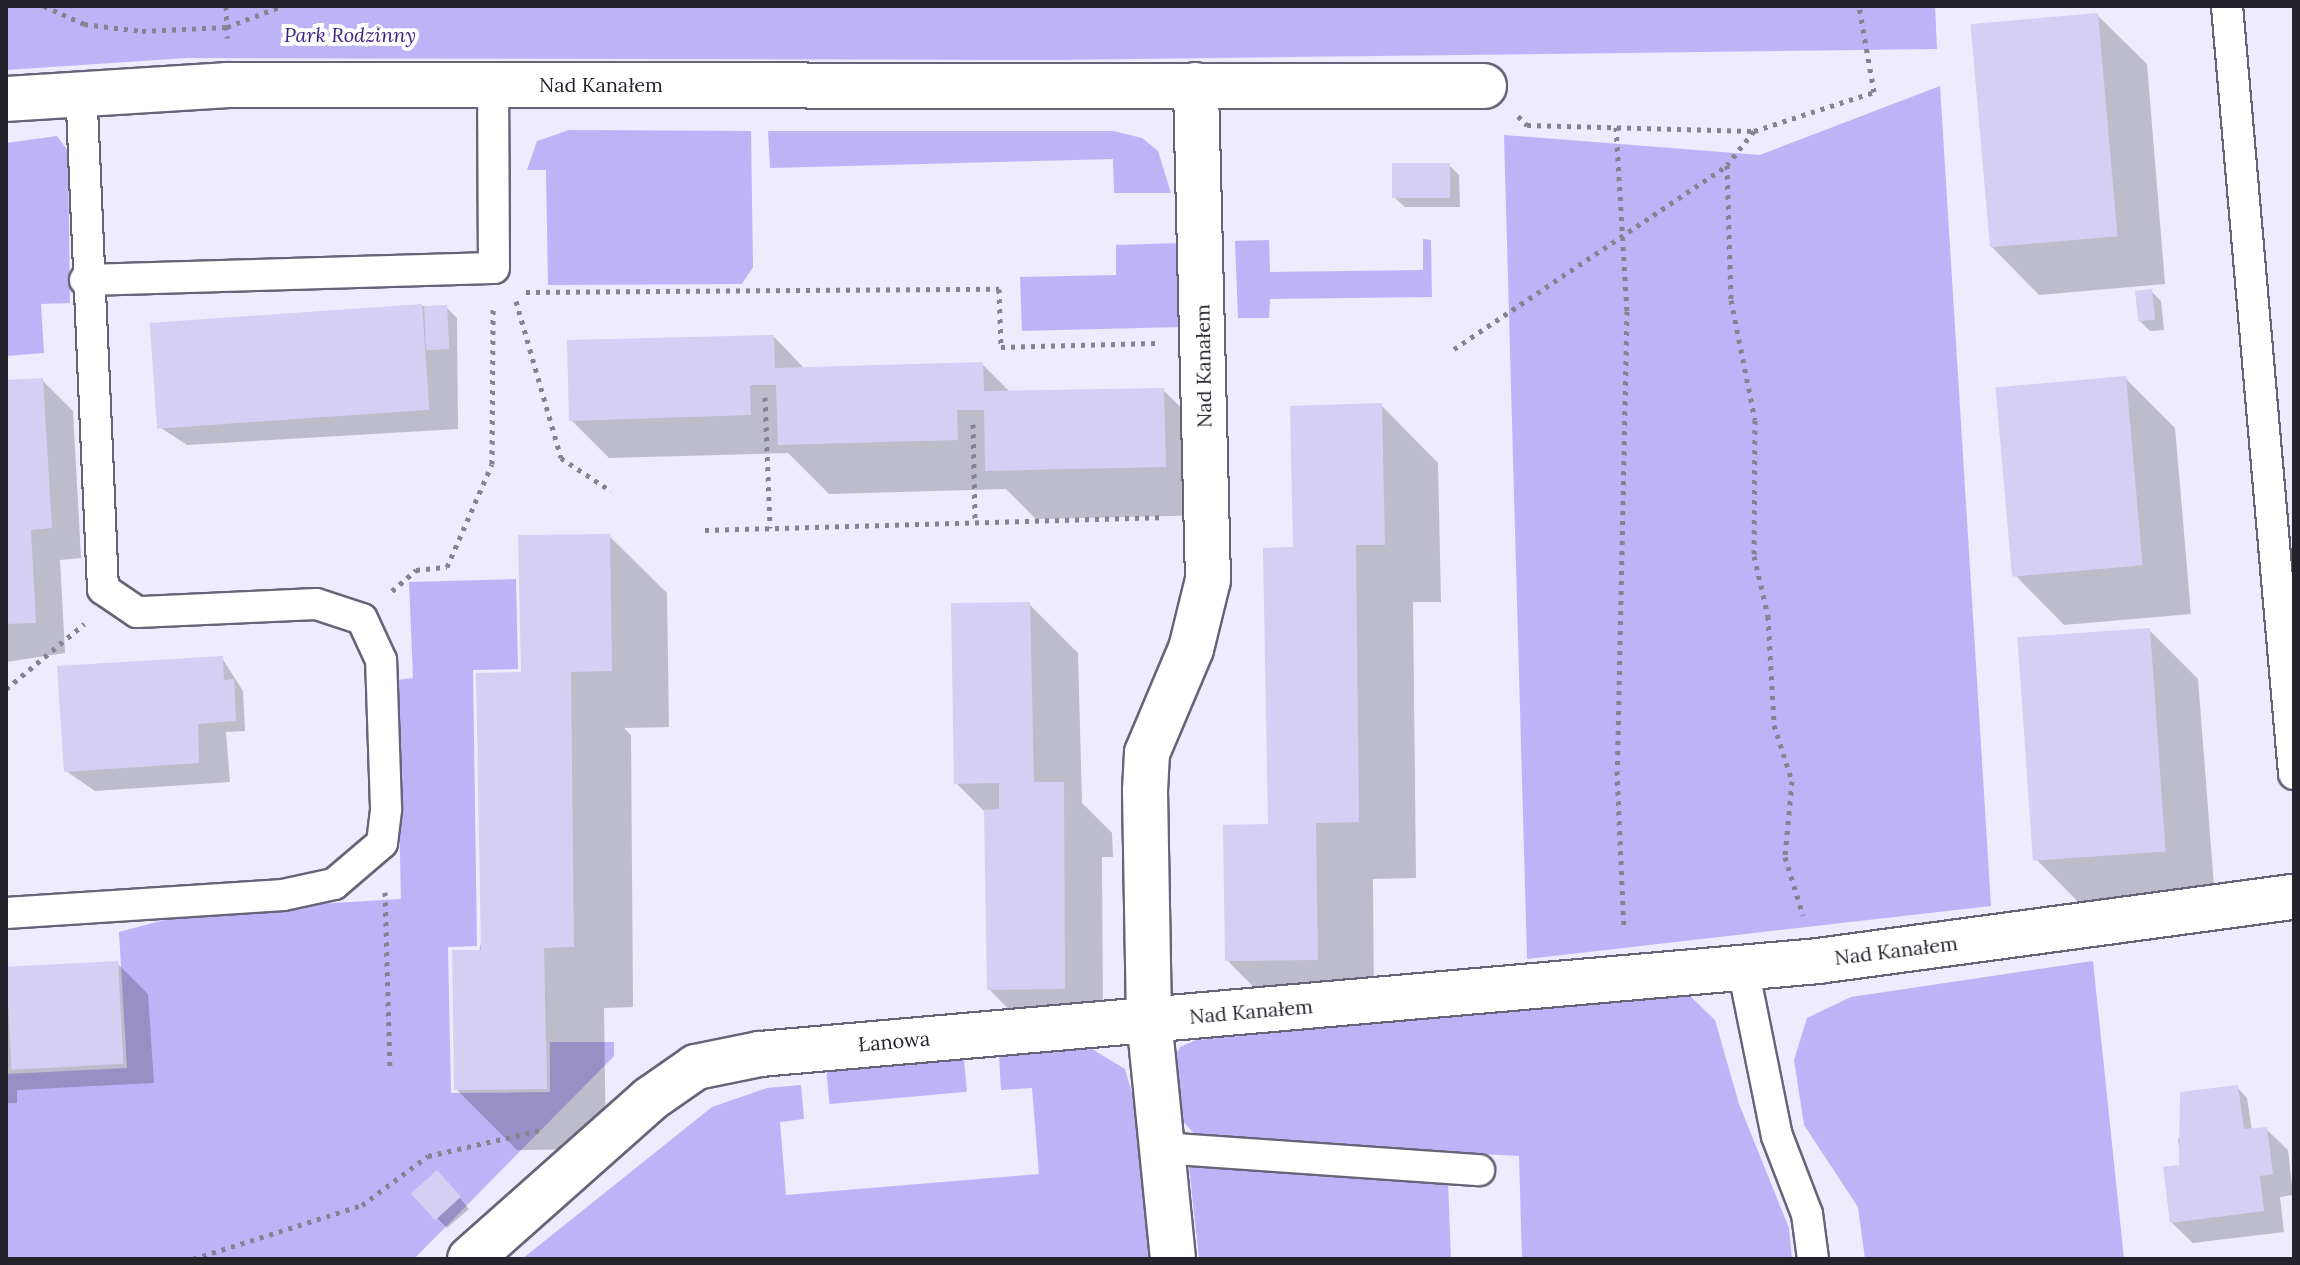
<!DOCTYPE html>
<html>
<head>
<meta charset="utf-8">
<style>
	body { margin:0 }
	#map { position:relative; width:2300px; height:1265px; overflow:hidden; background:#edebfd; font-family:Lora,serif }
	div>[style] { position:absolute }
	.green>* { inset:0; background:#bfb3f7; transform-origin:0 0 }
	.shadow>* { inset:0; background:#0003 }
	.building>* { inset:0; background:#d4cff3; transform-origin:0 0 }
	.path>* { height:5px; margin-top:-2.5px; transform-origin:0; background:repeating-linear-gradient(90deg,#858390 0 4px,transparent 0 10px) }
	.roads { filter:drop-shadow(2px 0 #676478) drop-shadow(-2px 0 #676478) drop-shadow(0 2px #676478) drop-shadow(0 -2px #676478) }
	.service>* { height:30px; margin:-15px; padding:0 15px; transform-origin:15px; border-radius:15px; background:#fff }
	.minor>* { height:44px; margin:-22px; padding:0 22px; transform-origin:22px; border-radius:22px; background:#fff }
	span { translate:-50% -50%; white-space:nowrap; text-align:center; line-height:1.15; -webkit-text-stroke:8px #fff; paint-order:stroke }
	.park-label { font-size:20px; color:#412083; font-style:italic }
	.street-label { font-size:20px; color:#24222b }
	.frame { position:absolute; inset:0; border:8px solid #24222b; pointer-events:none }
</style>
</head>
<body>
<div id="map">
	<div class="green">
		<div style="clip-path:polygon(6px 6px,1935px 6px,1937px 49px,1057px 60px,187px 58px,6px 70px)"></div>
		<div style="clip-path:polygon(1940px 86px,1991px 906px,1527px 959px,1504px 135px,1760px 155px)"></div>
		<div style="clip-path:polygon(569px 130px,751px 131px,753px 267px,742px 284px,548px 285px,546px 170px,527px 170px,537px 141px)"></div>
		<div style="clip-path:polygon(768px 131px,1113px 131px,1142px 138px,1158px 151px,1171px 193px,1114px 193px,1113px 159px,770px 168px)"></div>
		<div style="clip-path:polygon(57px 136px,68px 151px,70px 303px,41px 304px,44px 353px,6px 356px,6px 143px)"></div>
		<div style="clip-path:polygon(1423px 239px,1431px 240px,1432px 297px,1270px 299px,1269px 318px,1238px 318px,1235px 241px,1269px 240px,1270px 272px,1423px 270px)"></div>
		<div style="clip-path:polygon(1179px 243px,1181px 327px,1022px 331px,1020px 277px,1116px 275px,1116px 245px)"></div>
		<div style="clip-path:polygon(516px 579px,518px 669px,473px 670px,477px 946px,448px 947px,451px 1093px,550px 1092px,550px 1042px,614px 1042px,614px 1056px,414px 1259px,6px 1259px,6px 1074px,127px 1068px,119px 932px,199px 911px,401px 899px,396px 680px,413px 678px,409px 582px)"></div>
		<div style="clip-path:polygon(2093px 961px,2124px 1259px,1865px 1259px,1858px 1207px,1804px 1125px,1794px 1060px,1807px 1018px,1851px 997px)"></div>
		<div style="clip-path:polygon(1688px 994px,1715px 1020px,1739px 1104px,1789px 1228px,1792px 1259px,1522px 1259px,1519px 1156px,1199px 1139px,1179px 1117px,1174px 1060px,1180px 1047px,1196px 1040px)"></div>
		<div style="clip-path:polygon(1092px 1049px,1125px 1069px,1133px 1097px,1151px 1259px,522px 1259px,712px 1107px,767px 1088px,801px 1085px,804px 1119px,780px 1122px,786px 1195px,1039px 1174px,1032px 1088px,1001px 1090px,999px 1056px)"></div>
		<div style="left:964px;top:1059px;width:33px;height:138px;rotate:85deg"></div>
		<div style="clip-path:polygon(1189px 1167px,1448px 1182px,1451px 1259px,1199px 1259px)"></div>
	</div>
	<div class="shadow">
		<div style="clip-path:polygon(2097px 15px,2147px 64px,2165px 284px,2039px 295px,1990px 245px)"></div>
		<div style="clip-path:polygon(1449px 165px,1459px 175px,1460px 207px,1405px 207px,1394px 197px)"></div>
		<div style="clip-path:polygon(2151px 291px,2161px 301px,2164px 330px,2150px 331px,2140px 321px)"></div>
		<div style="clip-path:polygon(422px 306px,446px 307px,457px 318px,458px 429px,187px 445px,158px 426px)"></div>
		<div style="clip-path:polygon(774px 337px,805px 369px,982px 364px,1011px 393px,1163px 390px,1213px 439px,1214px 515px,1036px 519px,1006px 489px,829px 494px,788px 453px,609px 458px,571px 420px)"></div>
		<div style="clip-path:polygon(2125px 378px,2175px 428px,2191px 614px,2064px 625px,2015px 575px)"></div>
		<div style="clip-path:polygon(42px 380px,73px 411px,81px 558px,60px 560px,65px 653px,6px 662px,6px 382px)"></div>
		<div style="clip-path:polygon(1381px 405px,1438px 463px,1441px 602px,1413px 602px,1416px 878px,1373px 879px,1374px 1016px,1284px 1018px,1227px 960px,1270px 826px,1295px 549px)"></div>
		<div style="clip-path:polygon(609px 536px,667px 593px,669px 727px,624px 728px,631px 735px,633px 1007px,604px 1008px,606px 1149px,517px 1150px,456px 1089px,526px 675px)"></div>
		<div style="clip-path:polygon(1029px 604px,1078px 653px,1082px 803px,1112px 833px,1113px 857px,1102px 857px,1103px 1027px,1027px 1028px,989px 989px,986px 813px,956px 783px)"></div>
		<div style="clip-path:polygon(2149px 630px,2198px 679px,2215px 899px,2086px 910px,2037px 860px)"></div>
		<div style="clip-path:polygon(222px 658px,243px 691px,245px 731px,226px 732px,230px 782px,95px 791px,66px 771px)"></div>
		<div style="clip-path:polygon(117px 963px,148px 994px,154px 1083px,17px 1090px,17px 1103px,6px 1103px,6px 969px)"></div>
		<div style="clip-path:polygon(2237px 1087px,2247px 1098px,2252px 1131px,2266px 1129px,2288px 1150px,2293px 1195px,2280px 1197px,2284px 1232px,2193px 1243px,2171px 1222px,2182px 1166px,2178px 1139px)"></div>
		<div style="clip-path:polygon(447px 1183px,469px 1209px,447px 1228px,437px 1218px)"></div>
	</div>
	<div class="building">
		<div style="left:2098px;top:13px;width:224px;height:128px;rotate:85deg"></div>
		<div style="left:1392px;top:163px;width:58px;height:35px"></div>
		<div style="left:2152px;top:289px;width:31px;height:17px;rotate:84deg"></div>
		<div style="left:422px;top:304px;width:106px;height:273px;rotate:86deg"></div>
		<div style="left:447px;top:305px;width:44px;height:23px;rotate:87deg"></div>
		<div style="clip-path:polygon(774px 335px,775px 368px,983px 362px,984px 391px,1164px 388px,1166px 467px,985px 471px,984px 410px,957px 410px,958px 440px,778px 445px,776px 385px,750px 385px,751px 415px,569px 421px,567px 340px)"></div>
		<div style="left:2126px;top:376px;width:190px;height:131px;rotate:85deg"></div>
		<div style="clip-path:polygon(43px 378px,52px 528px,31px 530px,36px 623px,6px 624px,6px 380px)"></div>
		<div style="clip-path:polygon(1382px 403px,1385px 545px,1356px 545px,1359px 822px,1316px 823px,1318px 960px,1225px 961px,1223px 825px,1268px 824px,1263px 548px,1293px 547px,1290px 406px)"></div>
		<div style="clip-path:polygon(610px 534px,612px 671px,571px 672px,574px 947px,544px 948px,547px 1089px,454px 1090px,452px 950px,481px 950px,476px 673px,521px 672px,518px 535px)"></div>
		<div style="clip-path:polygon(1030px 602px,1034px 782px,1064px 782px,1065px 989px,987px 990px,984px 810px,999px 809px,999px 783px,954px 784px,951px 603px)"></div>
		<div style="left:2150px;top:628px;width:224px;height:133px;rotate:86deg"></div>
		<div style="clip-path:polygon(223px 656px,224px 680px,234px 679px,236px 721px,198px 724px,199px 763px,64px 772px,57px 666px)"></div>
		<div style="left:118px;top:961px;width:103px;height:112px;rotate:87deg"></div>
		<div style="clip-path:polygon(2238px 1085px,2244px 1129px,2267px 1127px,2273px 1174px,2260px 1176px,2264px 1211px,2170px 1223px,2163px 1167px,2179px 1165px,2180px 1092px)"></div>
		<div style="left:437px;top:1170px;width:36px;height:35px;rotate:48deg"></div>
	</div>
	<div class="path">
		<div style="left:44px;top:6px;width:44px;rotate:24.2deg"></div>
		<div style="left:84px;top:24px;width:58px;rotate:6.9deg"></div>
		<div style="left:142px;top:31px;width:85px;rotate:-2.7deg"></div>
		<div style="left:227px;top:27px;width:59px;rotate:-20.9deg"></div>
		<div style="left:226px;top:6px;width:32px;rotate:88deg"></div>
		<div style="left:1518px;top:116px;width:13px;rotate:45deg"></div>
		<div style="left:1527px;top:125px;width:227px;rotate:1.5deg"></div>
		<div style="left:1754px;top:131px;width:126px;rotate:-18deg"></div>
		<div style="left:1874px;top:92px;width:87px;rotate:-99.9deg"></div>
		<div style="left:1616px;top:127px;width:184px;rotate:86.6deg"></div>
		<div style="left:1627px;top:311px;width:460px;rotate:91.2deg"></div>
		<div style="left:1617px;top:771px;width:159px;rotate:87.5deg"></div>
		<div style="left:1754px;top:131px;width:43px;rotate:128.5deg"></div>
		<div style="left:1727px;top:165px;width:135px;rotate:88.3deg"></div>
		<div style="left:1731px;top:300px;width:122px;rotate:78.7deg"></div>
		<div style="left:1755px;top:420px;width:136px;rotate:90.4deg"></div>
		<div style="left:1754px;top:556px;width:62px;rotate:76.9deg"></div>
		<div style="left:1768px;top:616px;width:109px;rotate:86.8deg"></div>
		<div style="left:1774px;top:725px;width:59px;rotate:72.2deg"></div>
		<div style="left:1792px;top:781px;width:76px;rotate:95.3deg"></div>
		<div style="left:1785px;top:857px;width:61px;rotate:72.8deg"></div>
		<div style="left:526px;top:292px;width:473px;rotate:-0.4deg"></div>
		<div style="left:999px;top:289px;width:58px;rotate:88deg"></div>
		<div style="left:1001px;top:347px;width:155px;rotate:-1.5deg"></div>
		<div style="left:516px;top:301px;width:163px;rotate:74deg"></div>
		<div style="left:561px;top:458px;width:60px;rotate:33.4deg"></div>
		<div style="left:1454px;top:349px;width:328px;rotate:-33.9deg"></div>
		<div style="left:765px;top:397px;width:131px;rotate:87.8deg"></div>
		<div style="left:973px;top:424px;width:98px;rotate:88.8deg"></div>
		<div style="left:705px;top:530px;width:455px;rotate:-1.6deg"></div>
		<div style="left:392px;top:591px;width:32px;rotate:-41deg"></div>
		<div style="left:416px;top:570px;width:31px;rotate:-6deg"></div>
		<div style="left:447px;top:567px;width:112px;rotate:-66.4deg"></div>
		<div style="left:492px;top:464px;width:158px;rotate:-89.6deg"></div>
		<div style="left:6px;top:689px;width:102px;rotate:-39.8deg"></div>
		<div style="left:385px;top:892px;width:175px;rotate:88.4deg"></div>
		<div style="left:193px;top:1259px;width:177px;rotate:-17.7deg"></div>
		<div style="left:362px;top:1205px;width:82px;rotate:-36.6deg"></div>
		<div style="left:428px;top:1156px;width:116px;rotate:-13deg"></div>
	</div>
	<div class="roads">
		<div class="service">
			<div style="left:2227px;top:6px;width:771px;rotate:85.01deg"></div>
			<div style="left:85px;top:280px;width:409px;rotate:-1.7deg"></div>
			<div style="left:494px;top:268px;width:184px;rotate:-90.3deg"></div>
			<div style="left:6px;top:913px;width:278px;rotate:-3.7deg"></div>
			<div style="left:283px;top:895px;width:52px;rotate:-12.2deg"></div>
			<div style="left:334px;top:884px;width:63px;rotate:-40.5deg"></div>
			<div style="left:382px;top:843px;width:35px;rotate:-83deg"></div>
			<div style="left:386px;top:808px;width:148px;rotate:-91.9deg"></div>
			<div style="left:381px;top:660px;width:45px;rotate:-114.9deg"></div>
			<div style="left:362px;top:619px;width:48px;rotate:-161.9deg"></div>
			<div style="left:316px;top:604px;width:179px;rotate:177.4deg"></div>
			<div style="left:137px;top:612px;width:41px;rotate:-145.9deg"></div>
			<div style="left:103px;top:589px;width:498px;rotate:-92.5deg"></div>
			<div style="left:1743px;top:968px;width:171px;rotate:78.6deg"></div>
			<div style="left:1777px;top:1136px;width:84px;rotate:69deg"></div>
			<div style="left:1807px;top:1214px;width:45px;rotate:82.4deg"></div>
			<div style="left:1162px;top:1148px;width:318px;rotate:4deg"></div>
		</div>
		<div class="minor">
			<div style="left:6px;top:99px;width:221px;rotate:-3.6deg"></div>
			<div style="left:227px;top:85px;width:1257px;rotate:0.05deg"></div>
			<div style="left:470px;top:1259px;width:241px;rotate:-41.6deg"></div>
			<div style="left:650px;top:1099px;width:56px;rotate:-34.8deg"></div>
			<div style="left:696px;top:1067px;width:65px;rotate:-11.5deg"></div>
			<div style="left:760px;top:1054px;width:1062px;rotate:-5.02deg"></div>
			<div style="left:1818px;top:961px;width:480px;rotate:-7.7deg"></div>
			<div style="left:1173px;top:1259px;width:240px;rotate:-95.7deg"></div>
			<div style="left:1149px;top:1020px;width:229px;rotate:-91deg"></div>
			<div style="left:1145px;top:791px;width:38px;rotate:-87deg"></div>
			<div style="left:1147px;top:753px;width:113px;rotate:-67.1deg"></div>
			<div style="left:1191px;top:649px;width:71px;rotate:-76.2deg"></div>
			<div style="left:1208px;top:580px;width:495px;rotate:-91.4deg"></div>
		</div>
	</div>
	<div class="park-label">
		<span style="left:350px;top:34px">Park Rodzinny</span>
	</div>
	<div class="street-label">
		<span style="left:601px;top:84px">Nad Kanałem</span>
		<span style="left:1203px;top:366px;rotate:-91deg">Nad Kanałem</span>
		<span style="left:1896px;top:950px;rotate:-7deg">Nad Kanałem</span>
		<span style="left:1251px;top:1011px;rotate:-5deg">Nad Kanałem</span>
		<span style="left:894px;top:1041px;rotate:-5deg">Łanowa</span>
	</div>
	<div class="frame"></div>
</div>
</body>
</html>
